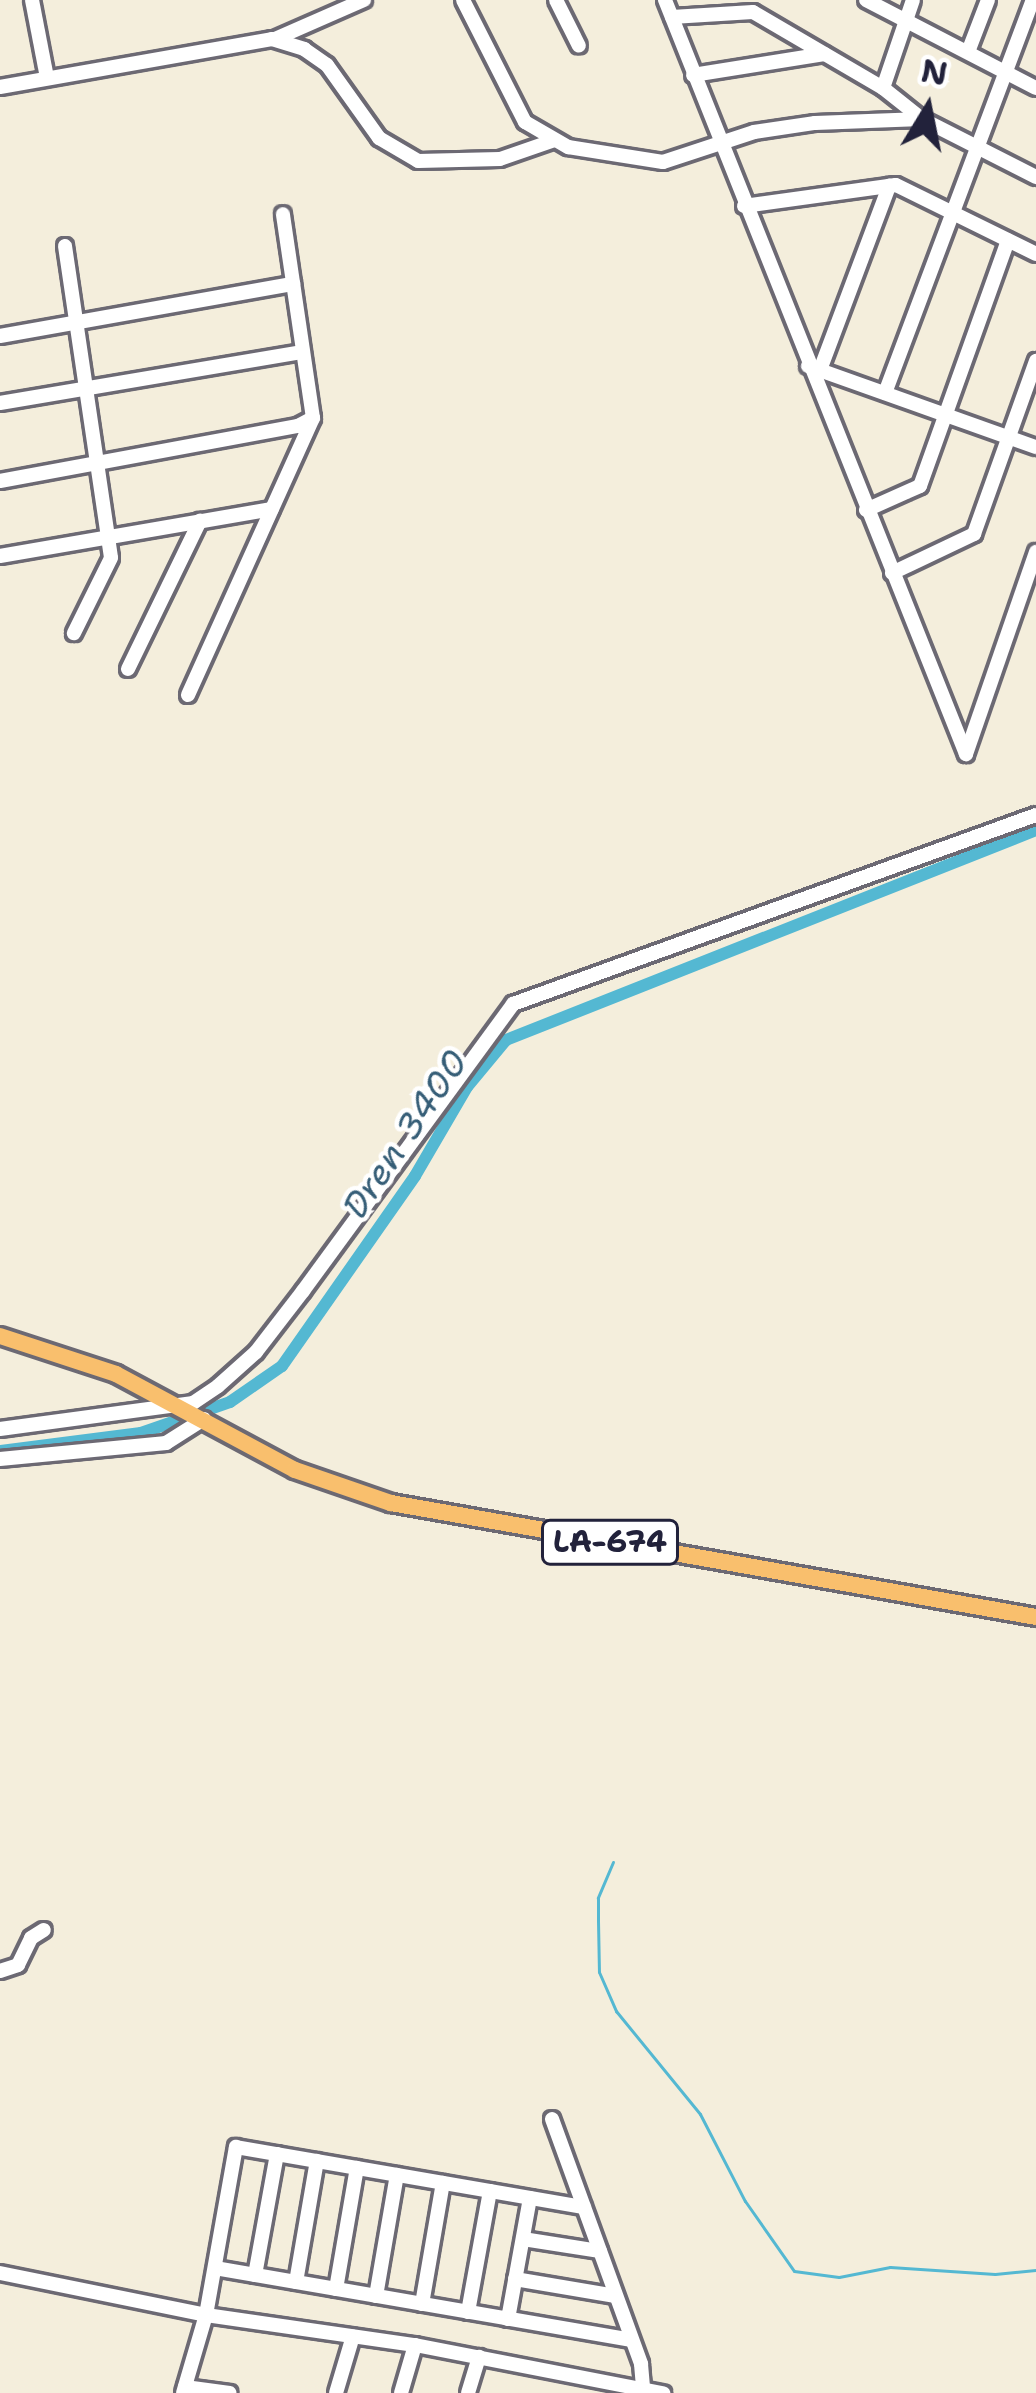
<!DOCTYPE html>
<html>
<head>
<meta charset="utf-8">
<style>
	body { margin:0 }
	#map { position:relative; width:1036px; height:2393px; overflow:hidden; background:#f4eedc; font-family:"Shantell Sans",sans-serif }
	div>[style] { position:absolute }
	.stream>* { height:3px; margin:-1.5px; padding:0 1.5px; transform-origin:1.5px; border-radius:1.5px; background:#54b8d2 }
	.canal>* { height:12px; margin:-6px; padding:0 6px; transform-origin:6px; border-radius:6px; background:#54b8d2 }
	.roads { filter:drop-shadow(3px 0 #6c6973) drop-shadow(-3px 0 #6c6973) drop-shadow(0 3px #6c6973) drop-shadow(0 -3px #6c6973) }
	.minor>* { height:14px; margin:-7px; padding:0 7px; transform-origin:7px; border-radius:7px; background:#fff }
	.major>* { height:16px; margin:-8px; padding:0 8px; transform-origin:8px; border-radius:8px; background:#f9bf6d }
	span { translate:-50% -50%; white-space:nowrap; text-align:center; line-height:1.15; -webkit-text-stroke:9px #fff; paint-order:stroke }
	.shield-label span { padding:3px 9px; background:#fff; border:3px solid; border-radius:9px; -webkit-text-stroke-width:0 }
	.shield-label { font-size:30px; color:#22223b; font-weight:700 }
	.water-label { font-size:36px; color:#365e77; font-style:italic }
	.north { position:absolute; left:868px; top:48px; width:120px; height:120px; -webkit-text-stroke:9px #fff; paint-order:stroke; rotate:10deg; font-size:33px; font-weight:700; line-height:48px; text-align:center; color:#22223b }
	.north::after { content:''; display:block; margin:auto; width:42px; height:54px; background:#22223b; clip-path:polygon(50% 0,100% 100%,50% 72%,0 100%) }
</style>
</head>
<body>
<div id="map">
	<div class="stream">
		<div style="left:613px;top:1862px;width:39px;rotate:113deg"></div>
		<div style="left:598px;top:1898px;width:23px;rotate:90deg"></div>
		<div style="left:598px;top:1921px;width:51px;rotate:88.9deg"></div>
		<div style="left:599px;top:1972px;width:43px;rotate:66.4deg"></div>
		<div style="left:616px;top:2011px;width:133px;rotate:50.8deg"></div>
		<div style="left:700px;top:2114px;width:98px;rotate:62.7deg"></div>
		<div style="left:745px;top:2201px;width:85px;rotate:55deg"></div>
		<div style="left:794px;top:2271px;width:45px;rotate:7.6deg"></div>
		<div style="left:839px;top:2277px;width:52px;rotate:-11.1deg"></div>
		<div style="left:890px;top:2267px;width:105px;rotate:3.8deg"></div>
		<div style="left:995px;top:2274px;width:41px;rotate:-5.6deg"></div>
	</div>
	<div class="canal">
		<div style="left:0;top:1451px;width:142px;rotate:-7.3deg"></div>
		<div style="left:141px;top:1433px;width:94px;rotate:-19.2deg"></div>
		<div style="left:230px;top:1402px;width:63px;rotate:-34.7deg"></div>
		<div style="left:282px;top:1366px;width:232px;rotate:-55deg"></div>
		<div style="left:415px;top:1176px;width:103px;rotate:-59.7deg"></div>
		<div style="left:467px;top:1087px;width:61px;rotate:-50.3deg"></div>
		<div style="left:506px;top:1040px;width:570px;rotate:-21.61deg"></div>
	</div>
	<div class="roads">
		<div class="minor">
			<div style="left:32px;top:0;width:79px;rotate:79.1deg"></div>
			<div style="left:463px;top:0;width:137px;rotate:63.1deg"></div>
			<div style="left:525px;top:122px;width:50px;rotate:30.2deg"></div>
			<div style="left:568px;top:147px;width:96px;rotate:9deg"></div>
			<div style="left:663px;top:162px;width:96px;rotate:-18.2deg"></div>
			<div style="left:754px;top:132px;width:62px;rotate:-8.4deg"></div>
			<div style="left:815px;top:123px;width:107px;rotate:-2.1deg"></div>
			<div style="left:556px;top:0;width:51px;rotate:63.4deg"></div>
			<div style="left:665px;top:0;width:812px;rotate:68.24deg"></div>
			<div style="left:866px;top:0;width:191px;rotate:27.4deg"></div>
			<div style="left:672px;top:17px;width:81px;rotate:-3.5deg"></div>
			<div style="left:753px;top:12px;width:151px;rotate:30.3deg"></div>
			<div style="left:883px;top:88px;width:50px;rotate:38.5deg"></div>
			<div style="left:922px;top:119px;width:128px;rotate:27deg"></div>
			<div style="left:277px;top:38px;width:95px;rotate:-23.6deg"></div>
			<div style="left:968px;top:52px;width:56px;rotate:-69deg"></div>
			<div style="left:693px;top:75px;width:133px;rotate:-9.1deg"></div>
			<div style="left:0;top:87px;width:276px;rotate:-10deg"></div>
			<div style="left:272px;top:39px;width:34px;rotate:17deg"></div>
			<div style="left:304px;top:49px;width:28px;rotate:35deg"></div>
			<div style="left:327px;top:65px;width:90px;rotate:54.5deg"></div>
			<div style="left:379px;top:138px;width:45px;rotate:30.5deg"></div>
			<div style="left:418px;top:161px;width:82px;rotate:-1.4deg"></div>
			<div style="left:500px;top:159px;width:55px;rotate:-19.1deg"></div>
			<div style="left:883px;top:88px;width:93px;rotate:-71.2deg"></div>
			<div style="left:744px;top:206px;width:153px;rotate:-7.9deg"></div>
			<div style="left:896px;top:185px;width:156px;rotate:26.2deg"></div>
			<div style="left:65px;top:246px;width:315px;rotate:81.6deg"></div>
			<div style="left:111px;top:558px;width:84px;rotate:116.3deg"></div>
			<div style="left:0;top:336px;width:298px;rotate:-10.1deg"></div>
			<div style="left:808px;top:366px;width:242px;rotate:19.6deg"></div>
			<div style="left:820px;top:370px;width:197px;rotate:-69.4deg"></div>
			<div style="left:885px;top:393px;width:420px;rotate:-69.4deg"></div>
			<div style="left:0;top:403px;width:307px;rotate:-9.6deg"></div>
			<div style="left:0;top:481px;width:303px;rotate:-10.5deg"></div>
			<div style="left:298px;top:426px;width:17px;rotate:-28deg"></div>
			<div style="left:866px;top:510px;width:59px;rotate:-24deg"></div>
			<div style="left:920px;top:486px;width:261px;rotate:-70.3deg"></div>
			<div style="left:0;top:556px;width:276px;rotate:-9.8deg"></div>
			<div style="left:892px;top:573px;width:91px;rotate:-25.4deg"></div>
			<div style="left:974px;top:534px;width:184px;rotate:-70.3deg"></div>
			<div style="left:128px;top:669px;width:165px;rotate:-64.1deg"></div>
			<div style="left:188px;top:695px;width:304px;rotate:-65.7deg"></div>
			<div style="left:313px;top:418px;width:206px;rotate:-98.4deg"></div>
			<div style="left:966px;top:754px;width:214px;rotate:-70.9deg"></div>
			<div style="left:0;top:1429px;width:195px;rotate:-7.7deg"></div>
			<div style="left:193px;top:1403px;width:30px;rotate:-34deg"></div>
			<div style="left:218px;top:1386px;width:51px;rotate:-41.8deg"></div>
			<div style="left:256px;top:1352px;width:77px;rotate:-52.4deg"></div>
			<div style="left:303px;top:1291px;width:356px;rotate:-53.8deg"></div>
			<div style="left:513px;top:1004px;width:556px;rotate:-19.87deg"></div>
			<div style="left:0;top:1459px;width:167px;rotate:-5.5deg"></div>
			<div style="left:166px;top:1443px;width:45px;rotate:-32.3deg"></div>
			<div style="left:0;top:1971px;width:19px;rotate:-18deg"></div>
			<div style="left:18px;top:1965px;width:30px;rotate:-64deg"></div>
			<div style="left:31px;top:1938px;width:15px;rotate:-32deg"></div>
			<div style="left:552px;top:2119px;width:261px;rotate:70deg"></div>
			<div style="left:641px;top:2364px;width:24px;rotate:85deg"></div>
			<div style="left:523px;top:2239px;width:78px;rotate:8.9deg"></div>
			<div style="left:215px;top:2268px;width:423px;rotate:9.8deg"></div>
			<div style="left:0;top:2273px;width:210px;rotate:11.5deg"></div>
			<div style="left:206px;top:2315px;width:211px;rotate:8.2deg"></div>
			<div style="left:415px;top:2345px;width:253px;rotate:11deg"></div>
			<div style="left:255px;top:2275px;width:123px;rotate:-79.7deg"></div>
			<div style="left:515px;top:2279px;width:102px;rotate:9.6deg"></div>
			<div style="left:296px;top:2282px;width:123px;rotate:-80.2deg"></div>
			<div style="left:336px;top:2289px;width:123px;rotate:-80.2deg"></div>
			<div style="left:376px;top:2296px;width:123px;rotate:-80.2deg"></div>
			<div style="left:422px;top:2304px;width:123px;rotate:-80.2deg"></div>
			<div style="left:468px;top:2312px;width:123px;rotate:-79.7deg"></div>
			<div style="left:508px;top:2319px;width:123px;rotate:-79.7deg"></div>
			<div style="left:185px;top:2387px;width:45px;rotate:7.6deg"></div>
			<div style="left:183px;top:2393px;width:81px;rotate:-73.6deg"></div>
			<div style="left:206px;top:2315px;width:171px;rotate:-79.9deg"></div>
			<div style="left:236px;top:2147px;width:353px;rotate:9.8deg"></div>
			<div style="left:336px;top:2393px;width:59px;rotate:-73.4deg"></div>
			<div style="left:401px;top:2393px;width:50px;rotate:-73.7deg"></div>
			<div style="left:468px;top:2393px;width:38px;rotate:-73deg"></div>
		</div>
		<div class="major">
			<div style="left:0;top:1336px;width:122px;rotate:18.1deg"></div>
			<div style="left:116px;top:1374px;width:203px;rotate:28.2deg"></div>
			<div style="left:295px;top:1470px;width:102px;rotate:19deg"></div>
			<div style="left:391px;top:1503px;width:655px;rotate:10.02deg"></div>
		</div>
	</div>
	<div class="shield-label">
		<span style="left:610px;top:1542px">LA-674</span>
	</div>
	<div class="water-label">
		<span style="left:405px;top:1134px;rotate:-56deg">Dren 3400</span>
	</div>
	<div class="north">N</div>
</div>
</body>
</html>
